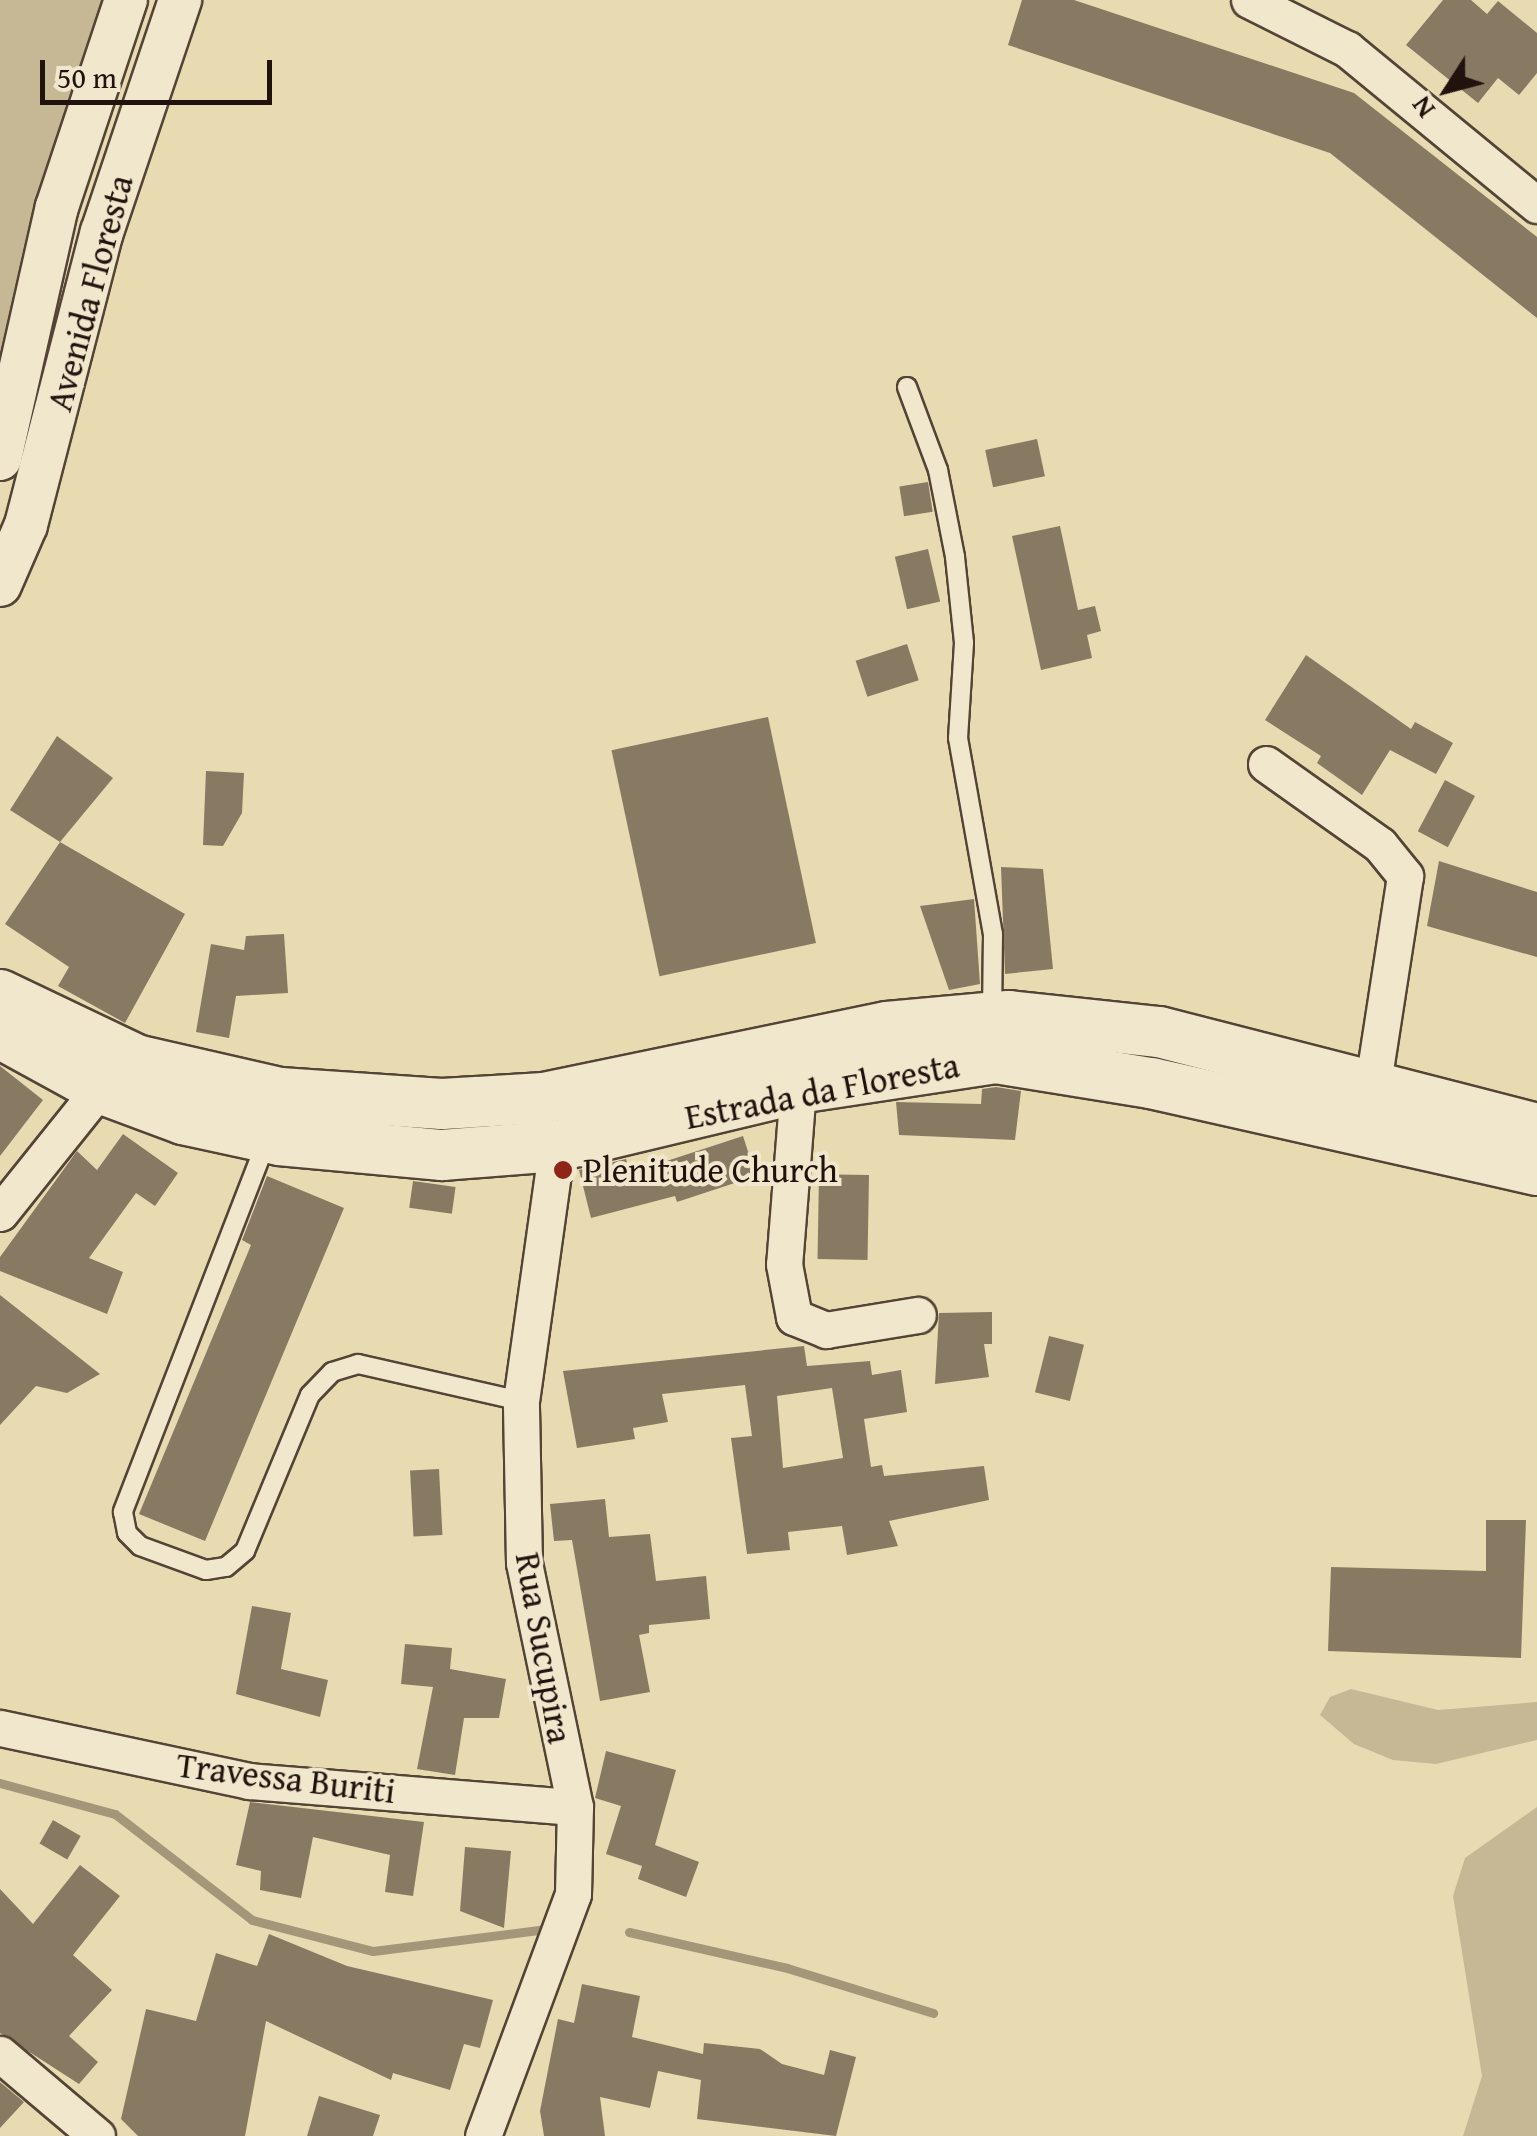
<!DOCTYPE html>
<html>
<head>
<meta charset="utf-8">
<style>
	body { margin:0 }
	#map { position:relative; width:1537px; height:2136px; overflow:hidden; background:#e8dab1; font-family:"Gentium Book Plus",serif }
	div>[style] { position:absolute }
	.green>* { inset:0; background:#c6b895 }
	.stream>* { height:9px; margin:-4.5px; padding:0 4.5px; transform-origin:4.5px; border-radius:4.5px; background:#a49679 }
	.building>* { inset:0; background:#887a62; transform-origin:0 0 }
	.roads { filter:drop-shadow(2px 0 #534436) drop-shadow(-2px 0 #534436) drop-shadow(0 2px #534436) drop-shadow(0 -2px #534436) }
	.service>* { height:18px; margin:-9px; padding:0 9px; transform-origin:9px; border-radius:9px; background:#f0e7cc }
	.minor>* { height:35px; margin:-17.5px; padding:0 17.5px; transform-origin:17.5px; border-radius:17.5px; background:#f0e7cc }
	.tertiary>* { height:42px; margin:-21px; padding:0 21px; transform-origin:21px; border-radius:21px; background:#f0e7cc }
	.secondary>* { height:50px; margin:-25px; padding:0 25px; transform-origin:25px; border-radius:25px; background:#f0e7cc }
	.dots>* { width:28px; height:28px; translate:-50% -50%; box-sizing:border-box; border:5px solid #f0e7cc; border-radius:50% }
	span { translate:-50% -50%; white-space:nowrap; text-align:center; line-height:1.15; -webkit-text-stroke:8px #f0e7cc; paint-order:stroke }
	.street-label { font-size:35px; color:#21120d }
	.poi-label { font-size:35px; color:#21120d }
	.left { translate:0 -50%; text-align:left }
	.north { position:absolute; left:1397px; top:40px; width:100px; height:100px; -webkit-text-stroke:8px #f0e7cc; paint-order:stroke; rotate:234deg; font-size:28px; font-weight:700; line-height:40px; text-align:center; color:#21120d }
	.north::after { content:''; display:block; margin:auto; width:35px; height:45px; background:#21120d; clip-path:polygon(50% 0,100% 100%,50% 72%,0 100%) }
	.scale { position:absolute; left:40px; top:60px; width:232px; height:45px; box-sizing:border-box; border:5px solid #21120d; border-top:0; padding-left:12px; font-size:30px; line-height:35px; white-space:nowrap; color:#21120d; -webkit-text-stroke:8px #f0e7cc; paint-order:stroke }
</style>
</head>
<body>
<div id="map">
	<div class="green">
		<div style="clip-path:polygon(0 0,106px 0,0 381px)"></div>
		<div style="clip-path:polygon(1351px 1689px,1438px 1710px,1537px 1702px,1537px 1740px,1436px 1764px,1393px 1760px,1354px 1744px,1320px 1715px,1330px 1697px)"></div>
		<div style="clip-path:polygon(1537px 1807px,1537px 2136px,1463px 2136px,1482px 2076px,1453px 1896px,1465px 1858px)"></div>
	</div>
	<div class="stream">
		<div style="left:0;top:1783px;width:119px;rotate:15.1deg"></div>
		<div style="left:115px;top:1814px;width:173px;rotate:37.7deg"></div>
		<div style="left:252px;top:1920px;width:125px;rotate:14.4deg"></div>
		<div style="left:373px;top:1951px;width:175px;rotate:-7.2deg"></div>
		<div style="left:629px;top:1932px;width:162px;rotate:12.8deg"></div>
		<div style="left:787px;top:1968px;width:153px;rotate:17.1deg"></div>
	</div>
	<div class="building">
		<div style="clip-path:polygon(1022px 0,1074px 0,1354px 93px,1537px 237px,1537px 318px,1330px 153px,1008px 45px)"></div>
		<div style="clip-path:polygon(1443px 0,1471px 0,1487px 14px,1498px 1px,1537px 33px,1537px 73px,1519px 95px,1498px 78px,1478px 103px,1406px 45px)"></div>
		<div style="left:1037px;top:439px;width:38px;height:53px;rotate:78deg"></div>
		<div style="left:928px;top:482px;width:30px;height:29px;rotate:81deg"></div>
		<div style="clip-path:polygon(1060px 526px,1078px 610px,1095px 606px,1101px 631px,1087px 635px,1092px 658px,1041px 670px,1012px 536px)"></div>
		<div style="left:928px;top:549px;width:54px;height:34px;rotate:77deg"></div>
		<div style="left:907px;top:644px;width:38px;height:54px;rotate:72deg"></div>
		<div style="clip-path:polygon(1306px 655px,1411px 729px,1415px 722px,1453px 743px,1436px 774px,1390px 750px,1362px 795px,1317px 763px,1321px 756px,1265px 720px)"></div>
		<div style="left:768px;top:717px;width:231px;height:160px;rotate:78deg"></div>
		<div style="clip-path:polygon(57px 736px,113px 778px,60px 842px,10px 810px)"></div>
		<div style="clip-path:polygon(206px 771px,244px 773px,242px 813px,223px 846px,203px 845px)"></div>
		<div style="left:1445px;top:780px;width:34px;height:58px;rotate:28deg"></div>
		<div style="clip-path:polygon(60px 842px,185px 914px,125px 1023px,58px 986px,69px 967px,5px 924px)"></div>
		<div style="clip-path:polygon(1439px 861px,1537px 892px,1537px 957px,1427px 926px)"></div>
		<div style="clip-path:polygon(1001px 867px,1043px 869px,1053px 969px,1005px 974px)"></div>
		<div style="clip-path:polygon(974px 899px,980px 984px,949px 990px,920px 906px)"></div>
		<div style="clip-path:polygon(284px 934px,288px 993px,236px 996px,229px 1038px,196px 1032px,211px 944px,244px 950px,246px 936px)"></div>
		<div style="clip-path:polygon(0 1066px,43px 1100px,0 1156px)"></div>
		<div style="clip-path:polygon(996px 1087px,1021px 1091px,1015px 1140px,899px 1135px,896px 1102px,981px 1104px,982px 1089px)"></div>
		<div style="clip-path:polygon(123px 1134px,178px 1173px,155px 1206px,136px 1193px,89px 1258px,123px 1272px,107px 1314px,0 1271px,0 1257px,77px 1151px,97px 1170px)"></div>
		<div style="clip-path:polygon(743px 1136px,756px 1176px,677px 1202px,675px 1196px,591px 1218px,579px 1170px,626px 1159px,630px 1173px)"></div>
		<div style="left:869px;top:1175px;width:85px;height:50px;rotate:91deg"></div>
		<div style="clip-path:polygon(267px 1176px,344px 1208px,205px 1541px,139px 1514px,251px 1245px,242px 1240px)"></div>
		<div style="left:413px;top:1181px;width:43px;height:27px;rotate:8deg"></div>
		<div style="clip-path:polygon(0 1295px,100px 1374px,67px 1393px,36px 1386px,0 1425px)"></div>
		<div style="clip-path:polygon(992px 1312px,992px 1344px,984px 1344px,989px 1377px,935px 1384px,939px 1313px)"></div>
		<div style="left:1049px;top:1336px;width:36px;height:58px;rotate:14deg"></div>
		<div style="clip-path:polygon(evenodd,804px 1346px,807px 1366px,870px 1361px,872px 1375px,901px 1370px,907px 1412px,864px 1419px,871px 1467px,882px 1465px,884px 1476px,984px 1466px,989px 1500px,889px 1521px,898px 1546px,847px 1555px,842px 1526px,788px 1532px,790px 1550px,747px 1554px,731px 1438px,752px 1436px,745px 1385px,662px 1394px,668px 1422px,633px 1428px,635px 1439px,577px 1448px,563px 1371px,804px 1346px,832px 1388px,843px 1458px,783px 1468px,777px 1396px,832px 1388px)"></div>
		<div style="left:439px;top:1469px;width:66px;height:29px;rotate:87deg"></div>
		<div style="clip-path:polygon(605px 1499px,609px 1537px,650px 1534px,656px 1581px,706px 1576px,710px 1619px,649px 1625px,649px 1633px,639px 1635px,650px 1692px,600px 1701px,572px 1540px,554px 1541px,550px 1504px)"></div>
		<div style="clip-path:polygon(1486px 1520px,1526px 1520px,1521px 1658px,1328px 1651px,1331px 1567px,1486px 1571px)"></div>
		<div style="clip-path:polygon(252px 1606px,291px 1613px,281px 1669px,328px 1680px,320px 1717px,236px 1694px)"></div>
		<div style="clip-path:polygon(405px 1644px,452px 1648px,450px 1669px,506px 1679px,499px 1718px,464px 1718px,455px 1775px,417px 1769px,433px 1687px,401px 1684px)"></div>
		<div style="clip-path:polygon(606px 1751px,676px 1770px,655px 1845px,699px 1862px,686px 1897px,638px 1879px,642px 1866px,606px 1854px,621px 1806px,595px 1798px)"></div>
		<div style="clip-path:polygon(250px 1802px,424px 1822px,413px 1896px,385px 1892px,390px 1855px,313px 1837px,301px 1898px,260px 1890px,261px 1871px,236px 1865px)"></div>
		<div style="left:53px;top:1820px;width:32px;height:27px;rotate:30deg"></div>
		<div style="clip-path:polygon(465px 1847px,511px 1851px,504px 1928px,460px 1911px)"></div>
		<div style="clip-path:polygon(80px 1865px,120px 1896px,73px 1955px,112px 1990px,69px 2036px,98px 2062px,79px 2084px,0 2033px,0 1889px,33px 1924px)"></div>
		<div style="clip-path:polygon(269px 1934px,347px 1966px,493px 2000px,480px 2048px,464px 2044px,450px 2090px,393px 2073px,391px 2080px,266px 2021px,245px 2136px,138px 2136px,121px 2119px,146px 2009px,196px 2021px,216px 1953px,257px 1966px)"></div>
		<div style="clip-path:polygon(582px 1984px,640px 1996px,632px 2037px,703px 2054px,704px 2043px,760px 2049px,782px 2064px,824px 2075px,830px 2050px,856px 2057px,836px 2136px,697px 2119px,701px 2080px,658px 2071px,650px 2108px,600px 2097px,605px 2136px,544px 2136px,540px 2111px,558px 2019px,574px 2023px)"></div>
		<div style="clip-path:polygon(0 2082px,24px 2102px,0 2128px)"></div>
		<div style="clip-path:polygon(319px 2096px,380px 2115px,373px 2136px,307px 2136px)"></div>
	</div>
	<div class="roads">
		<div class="service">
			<div style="left:907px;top:387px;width:89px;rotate:69.5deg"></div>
			<div style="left:938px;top:470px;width:89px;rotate:78.9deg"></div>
			<div style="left:955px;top:557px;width:86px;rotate:84deg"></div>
			<div style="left:964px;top:643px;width:95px;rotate:93.6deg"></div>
			<div style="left:958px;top:738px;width:199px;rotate:79.9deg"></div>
			<div style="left:993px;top:934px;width:82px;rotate:90.7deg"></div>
			<div style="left:267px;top:1140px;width:399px;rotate:111.2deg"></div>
			<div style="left:123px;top:1512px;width:21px;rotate:79deg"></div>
			<div style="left:127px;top:1533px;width:18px;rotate:45deg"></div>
			<div style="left:140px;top:1546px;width:70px;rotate:20deg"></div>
			<div style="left:206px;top:1570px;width:20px;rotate:-9deg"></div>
			<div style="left:226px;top:1567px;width:25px;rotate:-40deg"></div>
			<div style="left:245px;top:1551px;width:169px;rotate:-67.4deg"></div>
			<div style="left:310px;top:1395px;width:32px;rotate:-46deg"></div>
			<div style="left:332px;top:1372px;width:27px;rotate:-17deg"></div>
			<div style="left:358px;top:1364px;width:167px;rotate:12.8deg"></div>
		</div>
		<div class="minor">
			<div style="left:1249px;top:0;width:110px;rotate:26.6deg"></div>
			<div style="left:1347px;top:49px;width:246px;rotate:39.4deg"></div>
			<div style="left:1266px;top:764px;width:140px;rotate:35.4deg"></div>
			<div style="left:1380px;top:845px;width:40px;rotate:51deg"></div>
			<div style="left:1405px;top:876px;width:215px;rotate:98.8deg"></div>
			<div style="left:798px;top:1088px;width:177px;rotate:94.5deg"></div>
			<div style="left:784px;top:1264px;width:54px;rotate:79.3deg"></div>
			<div style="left:794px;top:1317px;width:35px;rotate:22deg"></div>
			<div style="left:826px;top:1330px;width:93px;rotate:-9.3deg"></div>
			<div style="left:0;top:1213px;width:160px;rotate:-51.3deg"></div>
			<div style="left:0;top:1728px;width:255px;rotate:12deg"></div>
			<div style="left:249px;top:1781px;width:327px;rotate:4.6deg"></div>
			<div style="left:0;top:2054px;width:127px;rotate:40.2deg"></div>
			<div style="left:483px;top:2136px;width:258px;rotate:-69.6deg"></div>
			<div style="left:573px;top:1894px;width:87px;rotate:-88.7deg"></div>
			<div style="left:575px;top:1807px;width:249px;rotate:-101.8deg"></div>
			<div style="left:524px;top:1563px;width:162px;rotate:-91.1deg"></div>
			<div style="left:521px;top:1401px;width:258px;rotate:-82deg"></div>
		</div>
		<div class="tertiary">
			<div style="left:0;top:459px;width:258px;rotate:-77.3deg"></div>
			<div style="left:57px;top:207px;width:218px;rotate:-71.6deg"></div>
			<div style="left:0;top:585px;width:65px;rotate:-66.6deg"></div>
			<div style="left:26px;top:525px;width:303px;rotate:-75.5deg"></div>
			<div style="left:102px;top:232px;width:245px;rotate:-71.4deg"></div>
		</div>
		<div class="secondary">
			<div style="left:0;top:995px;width:151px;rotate:25.5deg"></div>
			<div style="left:136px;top:1060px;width:148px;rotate:12.9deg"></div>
			<div style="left:280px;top:1093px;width:162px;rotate:3.9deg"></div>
			<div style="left:442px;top:1104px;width:102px;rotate:-3.4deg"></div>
			<div style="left:544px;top:1098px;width:350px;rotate:-11.7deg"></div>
			<div style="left:887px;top:1027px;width:122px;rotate:-5.2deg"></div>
			<div style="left:1009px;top:1016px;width:151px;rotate:6.1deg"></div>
			<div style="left:1159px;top:1032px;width:390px;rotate:14.4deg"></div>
			<div style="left:0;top:1033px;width:114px;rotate:28.8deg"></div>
			<div style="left:100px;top:1088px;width:89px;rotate:20.5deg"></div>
			<div style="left:183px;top:1119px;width:98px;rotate:12.3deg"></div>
			<div style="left:279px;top:1140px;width:164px;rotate:5.3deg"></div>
			<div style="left:442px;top:1155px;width:115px;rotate:-4.5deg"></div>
			<div style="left:557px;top:1146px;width:248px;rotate:-13.5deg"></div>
			<div style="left:798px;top:1088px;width:200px;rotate:-8.6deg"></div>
			<div style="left:996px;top:1058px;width:157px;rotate:9.2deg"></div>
			<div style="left:1151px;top:1083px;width:396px;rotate:12.7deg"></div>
		</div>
	</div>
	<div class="dots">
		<div style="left:563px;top:1170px;background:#8f2418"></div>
	</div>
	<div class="street-label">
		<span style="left:90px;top:293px;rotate:-75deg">Avenida Floresta</span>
		<span style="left:822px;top:1091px;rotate:-11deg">Estrada da Floresta</span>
		<span style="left:544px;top:1648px;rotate:80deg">Rua Sucupira</span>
		<span style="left:286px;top:1778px;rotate:7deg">Travessa Buriti</span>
	</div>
	<div class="poi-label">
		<span class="left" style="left:583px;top:1170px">Plenitude Church</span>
	</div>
	<div class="north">N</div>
	<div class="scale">50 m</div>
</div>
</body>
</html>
